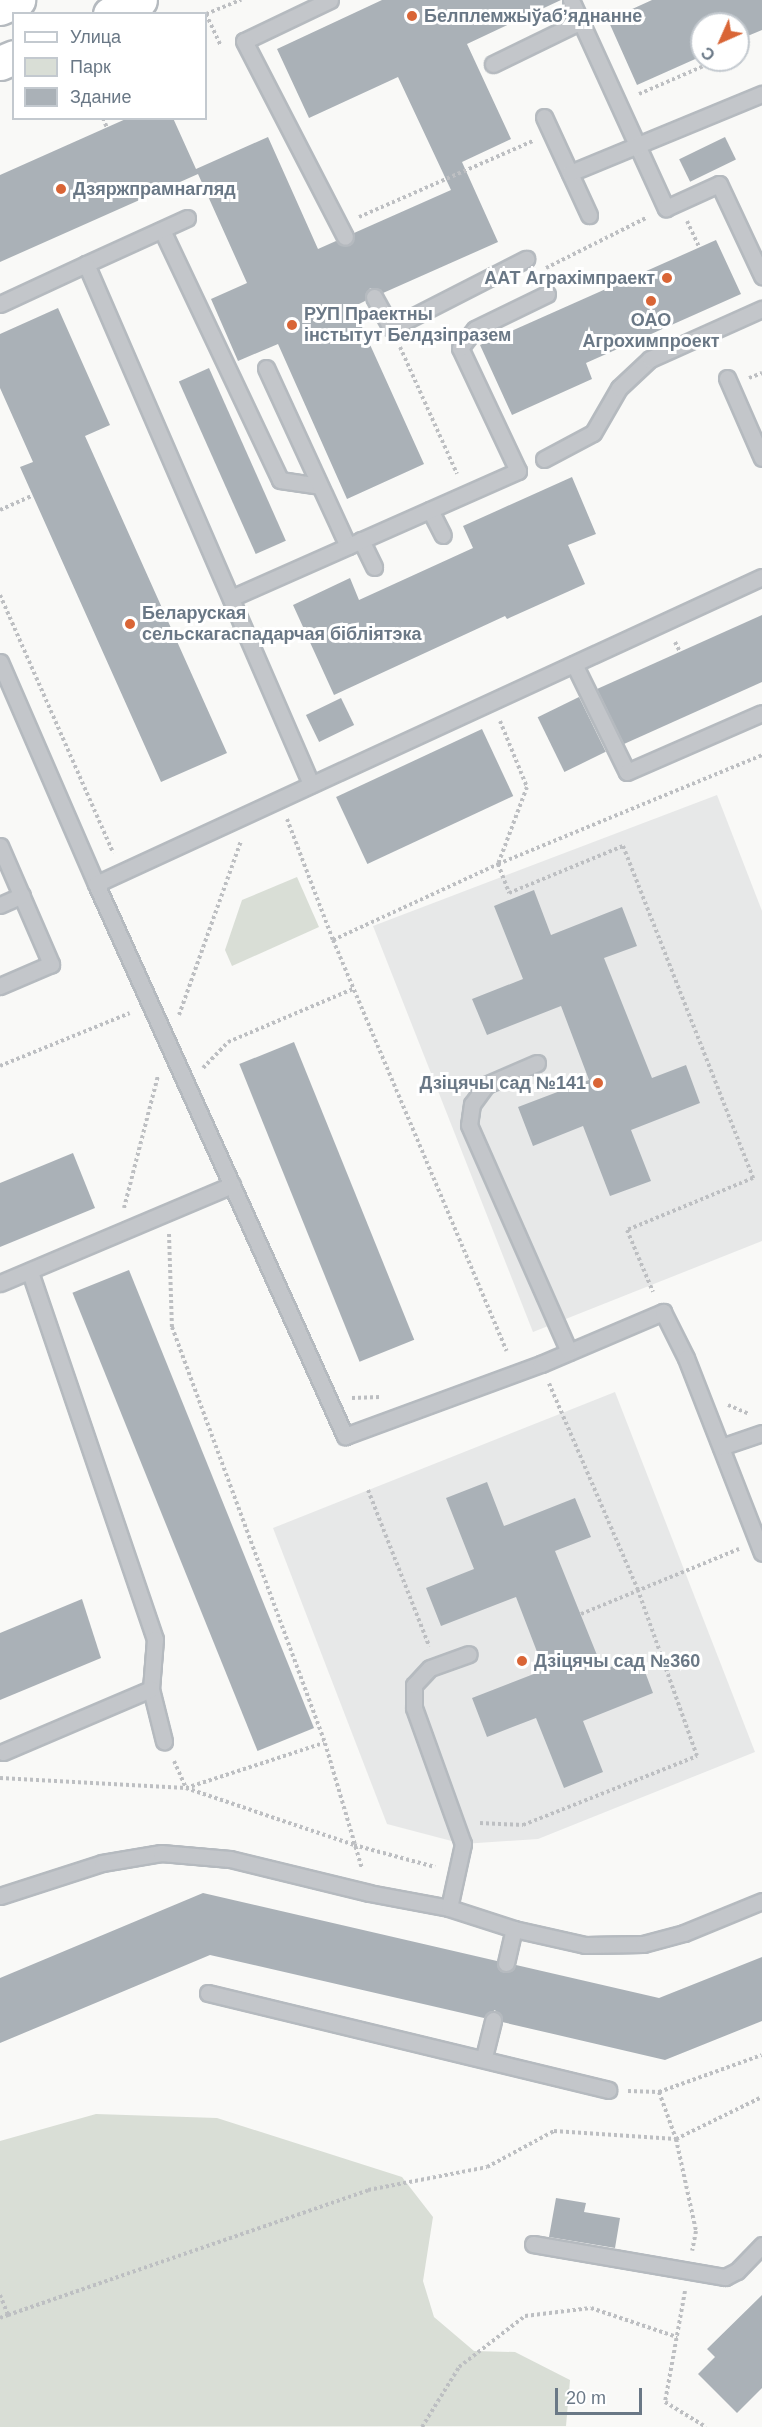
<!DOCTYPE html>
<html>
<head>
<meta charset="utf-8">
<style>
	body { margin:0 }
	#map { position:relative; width:762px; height:2427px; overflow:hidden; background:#f9f9f7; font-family:Helvetica,sans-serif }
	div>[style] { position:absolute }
	.built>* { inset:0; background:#e7e8e8 }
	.green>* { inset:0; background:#d9ded6 }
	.building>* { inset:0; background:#aab1b7; transform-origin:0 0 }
	.path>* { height:4px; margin-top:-2px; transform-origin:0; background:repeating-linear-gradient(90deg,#bdbfc2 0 3px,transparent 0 6px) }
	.roads { filter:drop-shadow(2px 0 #b5babf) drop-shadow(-2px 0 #b5babf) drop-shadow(0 2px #b5babf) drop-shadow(0 -2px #b5babf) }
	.service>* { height:15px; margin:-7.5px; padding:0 7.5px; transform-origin:7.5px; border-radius:7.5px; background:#c3c6ca }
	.secondary>* { height:33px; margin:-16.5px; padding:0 16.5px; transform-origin:16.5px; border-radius:16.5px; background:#fff }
	.dots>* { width:16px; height:16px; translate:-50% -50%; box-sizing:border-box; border:3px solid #fff; border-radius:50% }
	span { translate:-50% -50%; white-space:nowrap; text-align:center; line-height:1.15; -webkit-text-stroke:6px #fff; paint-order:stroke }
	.poi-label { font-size:18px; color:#6a7886; font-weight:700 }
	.left { translate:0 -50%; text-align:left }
	.right { translate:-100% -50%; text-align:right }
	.legend { position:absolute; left:12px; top:12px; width:195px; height:108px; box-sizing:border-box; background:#fff; border:2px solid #c3c9cf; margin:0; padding:8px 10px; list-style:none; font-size:18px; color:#6a7886 }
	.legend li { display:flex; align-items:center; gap:12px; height:30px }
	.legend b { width:30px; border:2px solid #c3c9cf }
	.north { position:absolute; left:690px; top:12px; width:60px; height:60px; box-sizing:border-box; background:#fff; border:2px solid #c3c9cf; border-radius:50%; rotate:225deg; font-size:16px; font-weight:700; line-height:24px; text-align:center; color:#6a7886 }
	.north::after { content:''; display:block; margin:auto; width:21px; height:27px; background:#d96536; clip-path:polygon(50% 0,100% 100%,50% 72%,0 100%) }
	.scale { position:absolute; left:555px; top:2388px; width:87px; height:27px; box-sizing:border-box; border:3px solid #6a7886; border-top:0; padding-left:8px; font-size:18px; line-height:21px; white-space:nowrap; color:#6a7886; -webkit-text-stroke:4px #fff; paint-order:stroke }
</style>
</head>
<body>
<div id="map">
	<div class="built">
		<div style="clip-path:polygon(717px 795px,762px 911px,762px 1241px,533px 1332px,373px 926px)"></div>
		<div style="clip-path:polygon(615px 1392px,755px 1752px,538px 1839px,463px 1844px,387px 1824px,273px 1528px)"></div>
	</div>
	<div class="green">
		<div style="clip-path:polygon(297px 877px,319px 927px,232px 966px,225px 950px,242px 900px)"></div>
		<div style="clip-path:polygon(96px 2114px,217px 2118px,402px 2177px,433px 2217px,423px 2281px,434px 2317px,474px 2351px,515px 2352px,570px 2380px,566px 2426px,0 2427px,0 2141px)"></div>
	</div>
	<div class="building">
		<div style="clip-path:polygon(382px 0,561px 0,467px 44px,511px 139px,462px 162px,498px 242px,383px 293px,370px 288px,365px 301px,353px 307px,424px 464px,347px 499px,278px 344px,238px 361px,211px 299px,247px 283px,198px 174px,0 262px,0 175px,128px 118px,173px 118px,196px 169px,268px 137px,318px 249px,336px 241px,349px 246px,354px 233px,451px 190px,398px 77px,309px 118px,277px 49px)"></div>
		<div style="clip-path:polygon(652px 0,762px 0,762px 30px,738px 40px,738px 24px,702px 24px,702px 56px,637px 85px,608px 20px)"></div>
		<div style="left:725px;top:137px;width:25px;height:51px;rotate:64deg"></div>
		<div style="clip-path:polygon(716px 240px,741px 294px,586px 363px,592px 379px,512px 415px,480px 345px)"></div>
		<div style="clip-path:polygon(58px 308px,110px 425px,85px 436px,227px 753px,161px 782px,20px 467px,33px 462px,0 388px,0 334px)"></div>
		<div style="left:209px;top:368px;width:189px;height:33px;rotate:66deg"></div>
		<div style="clip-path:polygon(572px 477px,596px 534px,568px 545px,585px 584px,507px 619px,505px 616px,334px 695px,293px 605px,350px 578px,359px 600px,473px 548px,463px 526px)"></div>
		<div style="clip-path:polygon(762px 615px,762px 682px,624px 744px,597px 689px)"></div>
		<div style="left:579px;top:697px;width:61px;height:46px;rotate:64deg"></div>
		<div style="left:341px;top:698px;width:30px;height:39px;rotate:64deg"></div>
		<div style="left:482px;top:729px;width:74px;height:161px;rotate:65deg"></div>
		<div style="clip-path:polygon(534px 890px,551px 935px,622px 907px,637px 946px,604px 958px,652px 1078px,686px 1065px,700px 1103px,631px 1130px,651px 1181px,610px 1196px,583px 1126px,533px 1146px,518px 1107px,589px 1080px,561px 1006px,487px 1035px,472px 999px,523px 979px,494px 906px)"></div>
		<div style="left:294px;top:1042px;width:321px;height:59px;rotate:68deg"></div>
		<div style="clip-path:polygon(73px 1153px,95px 1208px,0 1247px,0 1183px)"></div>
		<div style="left:129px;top:1270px;width:494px;height:61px;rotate:68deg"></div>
		<div style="clip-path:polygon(487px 1482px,504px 1526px,575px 1498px,591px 1537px,555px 1551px,603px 1670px,639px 1656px,653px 1693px,583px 1721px,603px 1772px,564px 1788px,536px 1718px,487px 1737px,472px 1698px,544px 1670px,516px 1597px,441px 1626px,426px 1588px,474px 1569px,446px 1498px)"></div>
		<div style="clip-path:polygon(82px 1599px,101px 1658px,0 1700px,0 1633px)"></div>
		<div style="clip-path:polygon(203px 1893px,497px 1961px,503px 1972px,516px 1965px,659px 1998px,762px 1957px,762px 2021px,665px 2060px,502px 2022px,495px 2010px,484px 2018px,210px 1955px,0 2043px,0 1978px)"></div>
		<div style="clip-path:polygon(556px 2198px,586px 2203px,584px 2212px,620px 2218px,615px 2248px,549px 2237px)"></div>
		<div style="clip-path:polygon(762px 2295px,762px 2388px,737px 2413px,698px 2374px,715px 2357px,707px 2349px)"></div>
	</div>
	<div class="path">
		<div style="left:206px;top:14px;width:35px;rotate:65deg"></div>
		<div style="left:206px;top:14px;width:38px;rotate:-22deg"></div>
		<div style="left:639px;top:94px;width:73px;rotate:-23.4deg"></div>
		<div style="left:103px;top:118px;width:11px;rotate:68deg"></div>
		<div style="left:359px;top:217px;width:190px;rotate:-23.6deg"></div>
		<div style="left:687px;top:221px;width:29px;rotate:65deg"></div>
		<div style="left:546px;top:268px;width:112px;rotate:-26.6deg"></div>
		<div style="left:400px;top:347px;width:139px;rotate:65.8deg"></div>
		<div style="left:749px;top:378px;width:14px;rotate:-21deg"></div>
		<div style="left:0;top:510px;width:36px;rotate:-24deg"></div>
		<div style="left:0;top:595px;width:282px;rotate:66.3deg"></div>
		<div style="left:675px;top:642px;width:11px;rotate:63deg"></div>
		<div style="left:500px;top:721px;width:71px;rotate:67.8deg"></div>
		<div style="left:527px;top:787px;width:82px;rotate:110.6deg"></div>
		<div style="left:498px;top:864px;width:31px;rotate:69deg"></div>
		<div style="left:509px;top:893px;width:123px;rotate:-22.4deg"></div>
		<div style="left:623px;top:846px;width:357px;rotate:68.6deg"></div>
		<div style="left:753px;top:1178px;width:136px;rotate:157.6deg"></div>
		<div style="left:627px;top:1230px;width:67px;rotate:67.2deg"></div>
		<div style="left:287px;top:819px;width:129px;rotate:69.2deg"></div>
		<div style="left:333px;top:940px;width:446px;rotate:67.1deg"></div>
		<div style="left:333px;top:940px;width:182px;rotate:-24.7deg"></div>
		<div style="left:498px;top:864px;width:286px;rotate:-22.4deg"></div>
		<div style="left:179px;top:1015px;width:185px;rotate:-70.4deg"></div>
		<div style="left:0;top:1066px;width:140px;rotate:-22.2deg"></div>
		<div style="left:203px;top:1068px;width:36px;rotate:-46deg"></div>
		<div style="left:228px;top:1042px;width:136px;rotate:-23deg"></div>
		<div style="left:124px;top:1208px;width:136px;rotate:-75.6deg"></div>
		<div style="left:169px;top:1234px;width:93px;rotate:88.2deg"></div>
		<div style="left:172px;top:1327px;width:443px;rotate:69.8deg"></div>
		<div style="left:325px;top:1743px;width:131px;rotate:73.6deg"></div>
		<div style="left:352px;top:1398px;width:28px;rotate:-2deg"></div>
		<div style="left:728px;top:1405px;width:23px;rotate:23deg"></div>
		<div style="left:368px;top:1490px;width:168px;rotate:68.6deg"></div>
		<div style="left:581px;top:1614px;width:171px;rotate:-22.4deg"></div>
		<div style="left:174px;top:1761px;width:30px;rotate:66deg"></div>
		<div style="left:186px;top:1788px;width:145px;rotate:-18.1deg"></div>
		<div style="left:0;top:1778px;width:186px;rotate:3.1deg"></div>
		<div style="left:186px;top:1788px;width:177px;rotate:18.7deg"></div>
		<div style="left:354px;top:1845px;width:84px;rotate:15.2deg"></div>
		<div style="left:480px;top:1823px;width:43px;rotate:2.7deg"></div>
		<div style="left:523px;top:1825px;width:187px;rotate:-21.6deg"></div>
		<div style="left:697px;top:1756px;width:176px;rotate:-109.6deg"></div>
		<div style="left:638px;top:1590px;width:225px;rotate:-113.3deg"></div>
		<div style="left:628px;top:2091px;width:31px;rotate:2deg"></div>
		<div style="left:659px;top:2092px;width:109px;rotate:-19.8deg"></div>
		<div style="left:659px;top:2092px;width:50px;rotate:70.1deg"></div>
		<div style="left:676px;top:2139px;width:94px;rotate:77.7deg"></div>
		<div style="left:696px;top:2231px;width:20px;rotate:101deg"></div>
		<div style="left:685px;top:2291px;width:113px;rotate:100.2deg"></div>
		<div style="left:665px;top:2402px;width:48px;rotate:31.4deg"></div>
		<div style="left:0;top:2295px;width:22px;rotate:68deg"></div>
		<div style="left:8px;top:2315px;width:381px;rotate:-19.1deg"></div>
		<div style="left:368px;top:2190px;width:121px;rotate:-10.9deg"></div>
		<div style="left:487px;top:2167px;width:76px;rotate:-28.2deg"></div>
		<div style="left:554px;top:2131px;width:122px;rotate:3.8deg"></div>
		<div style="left:676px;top:2139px;width:96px;rotate:-26deg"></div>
		<div style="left:0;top:2318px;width:9px;rotate:-21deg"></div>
		<div style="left:422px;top:2427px;width:70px;rotate:-58.3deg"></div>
		<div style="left:459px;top:2367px;width:83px;rotate:-37.7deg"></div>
		<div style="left:525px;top:2316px;width:66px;rotate:-6.9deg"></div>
		<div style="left:591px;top:2308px;width:91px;rotate:18.6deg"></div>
	</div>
	<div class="roads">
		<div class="service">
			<div style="left:330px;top:0;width:95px;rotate:154.5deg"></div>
			<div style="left:244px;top:41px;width:220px;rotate:62.7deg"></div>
			<div style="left:571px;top:0;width:229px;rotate:65.5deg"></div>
			<div style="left:666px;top:208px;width:58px;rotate:-24.4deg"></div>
			<div style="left:719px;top:184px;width:102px;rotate:64.9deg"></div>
			<div style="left:493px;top:64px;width:98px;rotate:-26deg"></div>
			<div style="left:544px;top:117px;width:108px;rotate:65.3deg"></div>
			<div style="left:570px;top:173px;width:208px;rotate:-22.4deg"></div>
			<div style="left:162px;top:230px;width:276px;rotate:64.7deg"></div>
			<div style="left:280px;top:480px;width:40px;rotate:8.5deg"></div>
			<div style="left:86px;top:264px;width:111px;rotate:-24.5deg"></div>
			<div style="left:374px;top:297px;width:35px;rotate:61deg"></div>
			<div style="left:391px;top:328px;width:152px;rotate:-27.1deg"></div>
			<div style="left:0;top:304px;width:95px;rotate:-24.9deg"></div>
			<div style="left:86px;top:264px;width:567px;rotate:66.6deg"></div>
			<div style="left:266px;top:368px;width:196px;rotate:65.3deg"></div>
			<div style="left:727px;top:378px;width:87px;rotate:66.4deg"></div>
			<div style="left:544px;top:459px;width:55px;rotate:-28deg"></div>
			<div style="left:593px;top:433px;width:52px;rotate:-60deg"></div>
			<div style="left:619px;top:388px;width:42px;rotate:-43.1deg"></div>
			<div style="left:650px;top:359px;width:123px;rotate:-24.1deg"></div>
			<div style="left:430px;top:510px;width:28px;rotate:63deg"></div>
			<div style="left:361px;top:540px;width:30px;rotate:64deg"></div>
			<div style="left:231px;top:598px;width:314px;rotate:-23.9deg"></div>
			<div style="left:518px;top:471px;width:136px;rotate:-115.2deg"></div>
			<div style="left:460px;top:348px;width:24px;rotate:-52deg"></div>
			<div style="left:475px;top:329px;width:80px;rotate:-25.9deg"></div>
			<div style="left:0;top:662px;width:242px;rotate:66.6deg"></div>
			<div style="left:96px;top:884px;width:606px;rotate:65.72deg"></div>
			<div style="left:345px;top:1436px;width:209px;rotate:-20.2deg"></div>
			<div style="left:541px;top:1364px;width:133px;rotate:-23.1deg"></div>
			<div style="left:663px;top:1312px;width:51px;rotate:63.4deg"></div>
			<div style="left:686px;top:1358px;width:209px;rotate:68.7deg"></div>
			<div style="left:574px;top:664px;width:120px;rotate:63.9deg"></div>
			<div style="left:627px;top:772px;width:147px;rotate:-23.6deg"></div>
			<div style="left:0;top:846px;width:129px;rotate:66.6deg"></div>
			<div style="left:51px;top:964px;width:56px;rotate:156.7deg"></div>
			<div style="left:96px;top:884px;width:733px;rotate:-24.75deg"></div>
			<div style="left:0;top:905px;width:24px;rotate:-24deg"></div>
			<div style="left:537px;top:1063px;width:56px;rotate:156.7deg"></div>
			<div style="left:486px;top:1085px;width:24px;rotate:126deg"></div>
			<div style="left:472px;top:1104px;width:21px;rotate:98deg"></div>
			<div style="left:469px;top:1125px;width:248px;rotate:66.2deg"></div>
			<div style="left:30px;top:1272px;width:388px;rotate:71.2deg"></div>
			<div style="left:155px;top:1639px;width:50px;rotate:94.6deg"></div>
			<div style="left:151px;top:1689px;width:54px;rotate:76deg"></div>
			<div style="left:0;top:1283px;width:252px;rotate:-22.9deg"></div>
			<div style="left:721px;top:1447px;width:43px;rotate:-18.9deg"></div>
			<div style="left:3px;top:1752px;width:161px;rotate:-23.1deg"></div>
			<div style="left:0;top:1896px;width:107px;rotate:-17.9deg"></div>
			<div style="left:102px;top:1863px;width:60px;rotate:-9.6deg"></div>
			<div style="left:161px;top:1853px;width:69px;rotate:5deg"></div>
			<div style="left:230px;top:1859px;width:143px;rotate:13.7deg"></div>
			<div style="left:369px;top:1893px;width:81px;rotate:10.6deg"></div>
			<div style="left:449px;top:1908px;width:68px;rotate:17.9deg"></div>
			<div style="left:514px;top:1929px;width:73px;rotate:12.7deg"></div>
			<div style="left:585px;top:1945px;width:58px;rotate:-1deg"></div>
			<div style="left:643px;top:1944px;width:42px;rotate:-15deg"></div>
			<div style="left:684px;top:1933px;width:84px;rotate:-22.3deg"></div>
			<div style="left:449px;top:1908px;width:66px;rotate:-77.7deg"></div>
			<div style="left:463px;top:1844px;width:145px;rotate:-109.8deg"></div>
			<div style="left:414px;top:1708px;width:23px;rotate:-90deg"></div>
			<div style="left:414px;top:1685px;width:23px;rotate:-47deg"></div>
			<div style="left:430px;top:1668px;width:41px;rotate:-19.7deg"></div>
			<div style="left:506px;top:1963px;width:35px;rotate:-77deg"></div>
			<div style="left:208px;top:1993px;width:412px;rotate:13.6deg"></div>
			<div style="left:484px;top:2057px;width:38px;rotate:-76deg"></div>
			<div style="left:533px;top:2244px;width:195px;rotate:9.8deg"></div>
			<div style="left:725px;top:2277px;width:13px;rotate:-27deg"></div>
			<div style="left:737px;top:2271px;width:36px;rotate:-46deg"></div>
		</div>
		<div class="secondary">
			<div style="left:0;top:8px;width:20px;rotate:-24deg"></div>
			<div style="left:110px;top:14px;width:33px;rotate:-25deg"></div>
			<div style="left:0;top:63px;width:15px;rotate:-23deg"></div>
		</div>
	</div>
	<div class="dots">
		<div style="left:412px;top:16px;background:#d96536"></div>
		<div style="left:61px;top:189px;background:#d96536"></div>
		<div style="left:667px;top:278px;background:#d96536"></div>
		<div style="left:651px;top:301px;background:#d96536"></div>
		<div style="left:292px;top:325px;background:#d96536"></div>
		<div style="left:130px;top:624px;background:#d96536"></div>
		<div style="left:598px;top:1083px;background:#d96536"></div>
		<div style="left:522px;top:1661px;background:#d96536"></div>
	</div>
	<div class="poi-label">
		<span class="left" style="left:424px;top:16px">Белплемжыўабʼяднанне</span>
		<span class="left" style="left:73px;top:189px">Дзяржпрамнагляд</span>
		<span class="right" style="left:655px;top:278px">ААТ Аграхімпраект</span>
		<span class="left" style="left:304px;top:325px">РУП Праектны<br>інстытут Белдзіпразем</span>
		<span style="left:651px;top:331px">ОАО<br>Агрохимпроект</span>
		<span class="left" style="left:142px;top:624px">Беларуская<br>сельскагаспадарчая бібліятэка</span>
		<span class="right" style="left:586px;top:1083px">Дзіцячы сад №141</span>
		<span class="left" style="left:534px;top:1661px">Дзіцячы сад №360</span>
	</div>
	<ul class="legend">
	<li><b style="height:8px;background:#fff"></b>Улица</li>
	<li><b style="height:16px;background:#d9ded6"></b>Парк</li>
	<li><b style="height:16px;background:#aab1b7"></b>Здание</li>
	</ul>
	<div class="north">С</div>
	<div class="scale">20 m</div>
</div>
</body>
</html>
